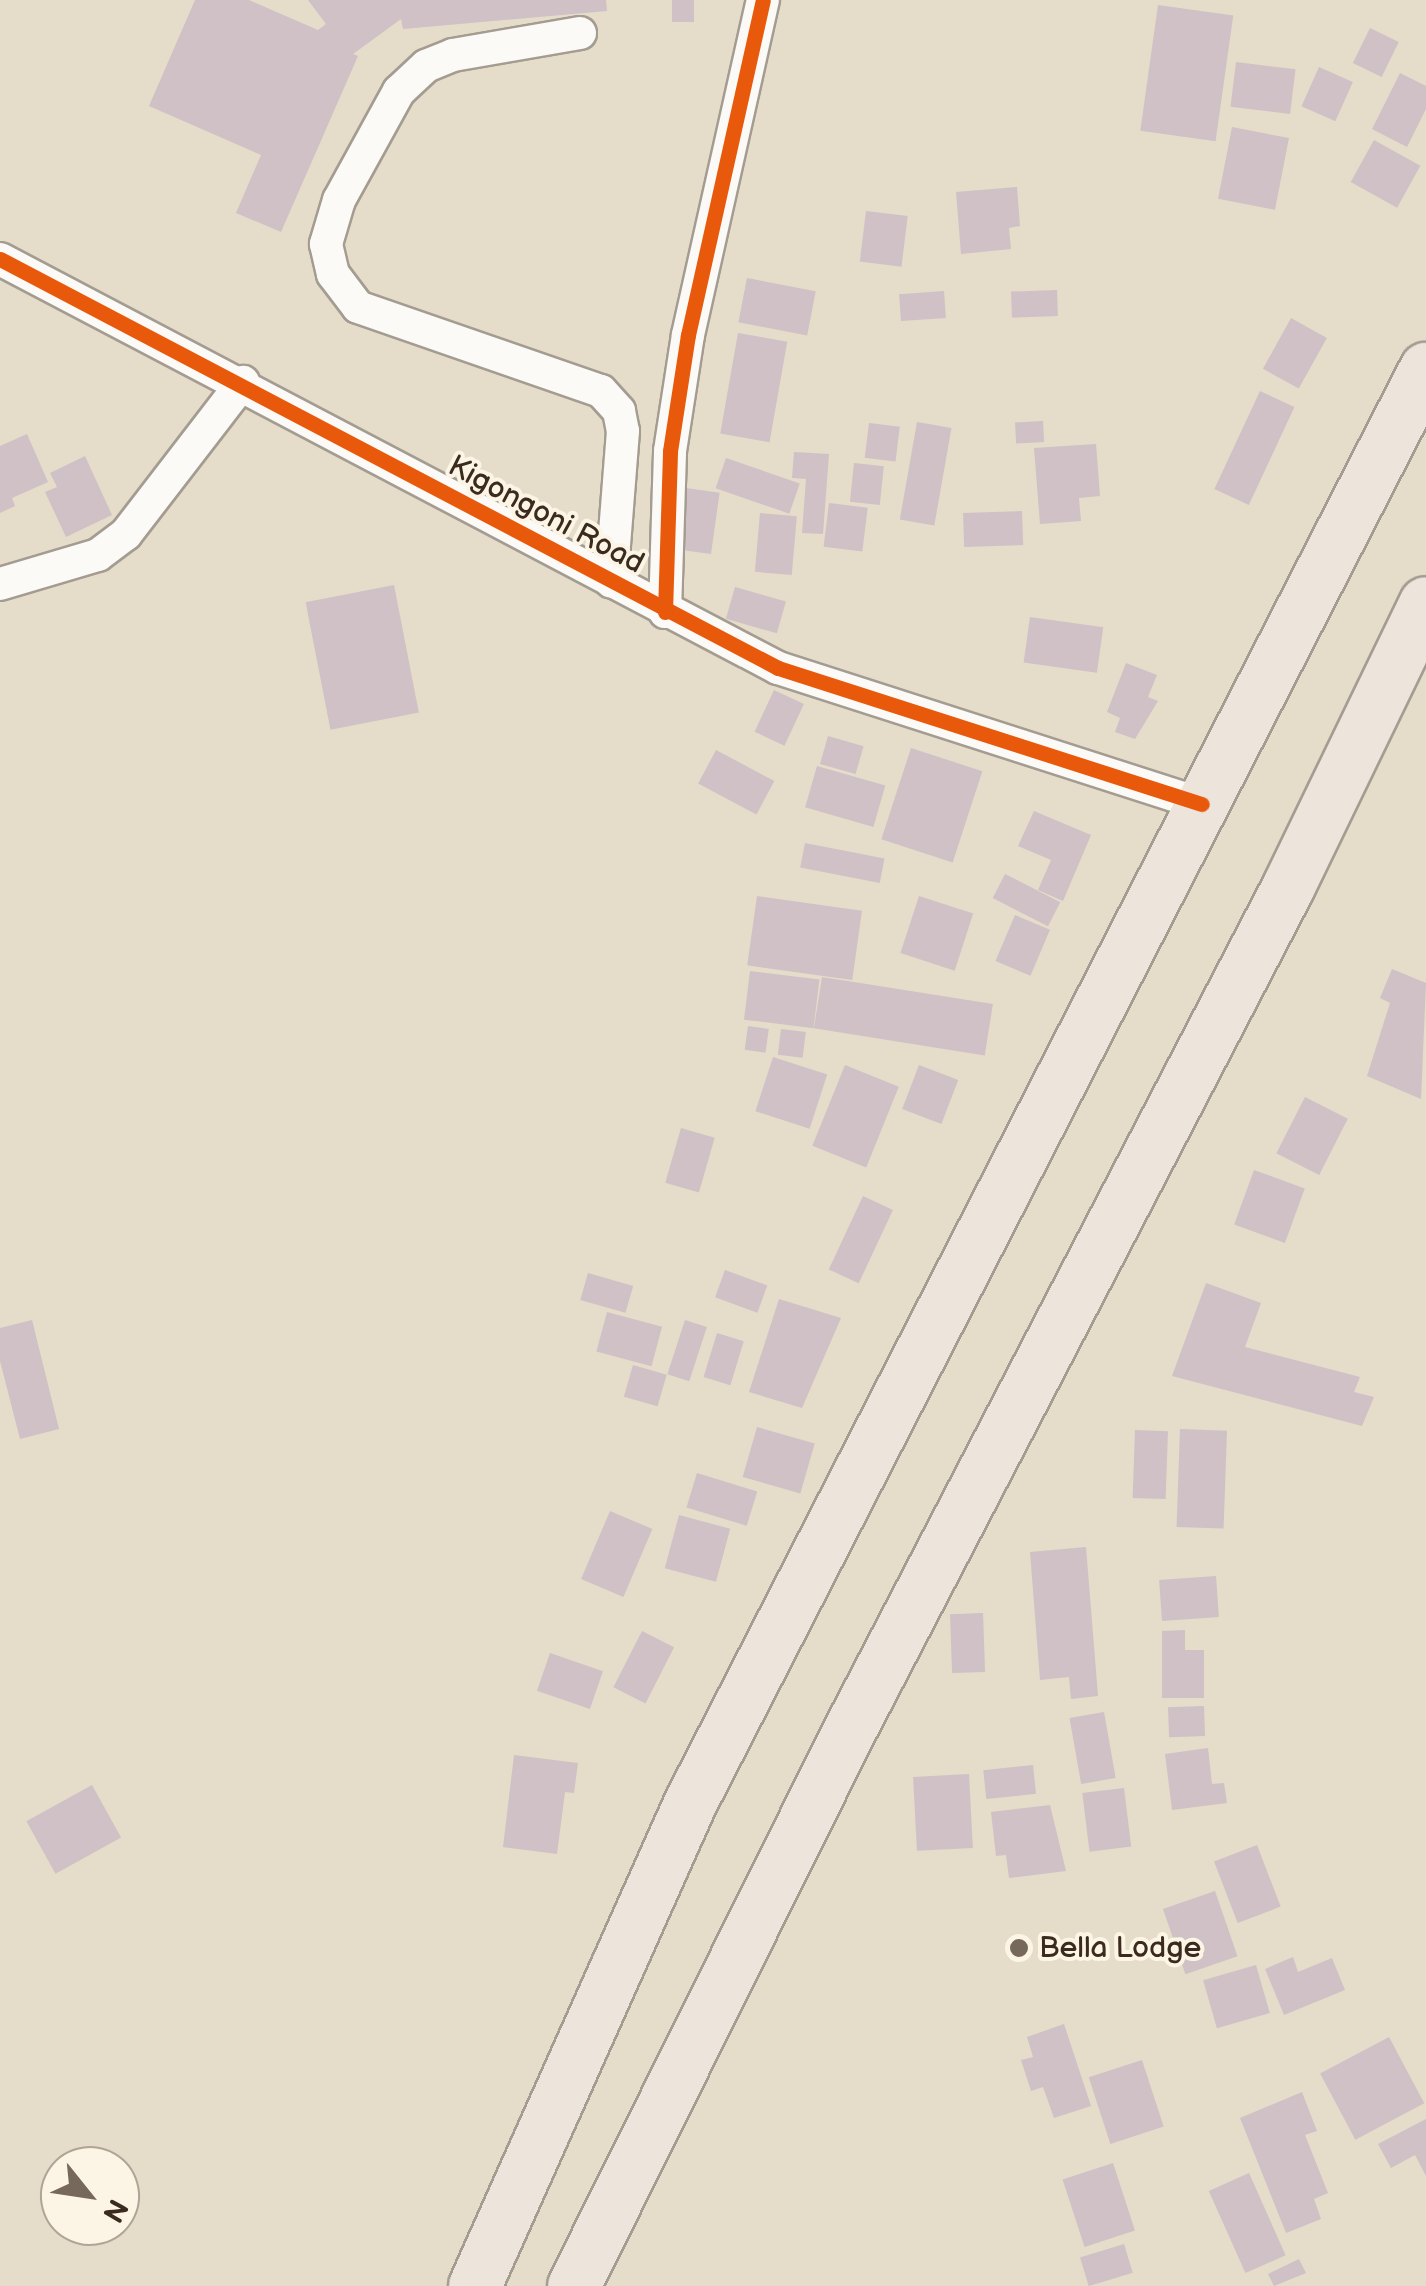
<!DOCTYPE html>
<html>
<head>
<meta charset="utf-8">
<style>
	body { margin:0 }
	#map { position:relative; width:1426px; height:2286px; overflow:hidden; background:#e5dcca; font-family:"Balsamiq Sans",sans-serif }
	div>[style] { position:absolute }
	.building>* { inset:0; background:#cfc1c6; transform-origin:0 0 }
	.roads { filter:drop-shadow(2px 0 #a49c91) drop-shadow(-2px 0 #a49c91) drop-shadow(0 2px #a49c91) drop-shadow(0 -2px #a49c91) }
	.minor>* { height:32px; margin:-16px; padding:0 16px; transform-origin:16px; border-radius:16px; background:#fbfaf7 }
	.trunk>* { height:52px; margin:-26px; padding:0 26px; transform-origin:26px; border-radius:26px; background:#ede4dc }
	.cycleway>* { height:15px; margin:-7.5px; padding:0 7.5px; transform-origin:7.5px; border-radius:7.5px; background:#e8590c }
	.dots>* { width:28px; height:28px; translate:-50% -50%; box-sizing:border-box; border:5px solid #fcf5e5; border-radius:50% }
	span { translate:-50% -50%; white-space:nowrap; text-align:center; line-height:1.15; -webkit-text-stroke:8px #fcf5e5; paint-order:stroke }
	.street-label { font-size:30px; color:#3b2a1e }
	.poi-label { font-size:30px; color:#3b2a1e }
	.left { translate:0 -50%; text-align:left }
	.north { position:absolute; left:40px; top:2146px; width:100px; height:100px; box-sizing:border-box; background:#fcf5e5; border:2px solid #afa495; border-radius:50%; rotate:120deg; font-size:28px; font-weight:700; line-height:40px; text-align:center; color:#3b2a1e }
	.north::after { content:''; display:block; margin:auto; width:35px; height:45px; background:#76685a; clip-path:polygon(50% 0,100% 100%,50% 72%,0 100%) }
</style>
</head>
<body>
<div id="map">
	<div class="building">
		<div style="clip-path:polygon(195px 0,249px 0,318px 30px,326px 24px,308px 0,606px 0,607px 11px,403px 29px,401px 19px,353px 54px,358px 56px,281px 232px,236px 213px,261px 155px,149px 106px)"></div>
		<div style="left:672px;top:0;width:22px;height:22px"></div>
		<div style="left:1158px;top:5px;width:76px;height:127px;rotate:8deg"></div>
		<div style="left:1370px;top:28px;width:32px;height:39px;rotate:26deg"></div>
		<div style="left:1236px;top:62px;width:60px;height:45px;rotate:7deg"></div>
		<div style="left:1319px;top:67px;width:37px;height:43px;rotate:24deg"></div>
		<div style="clip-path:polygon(1400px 73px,1426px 86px,1426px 109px,1407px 147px,1372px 129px)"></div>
		<div style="left:1232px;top:127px;width:58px;height:73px;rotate:11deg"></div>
		<div style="left:1374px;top:140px;width:53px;height:48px;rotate:29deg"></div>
		<div style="clip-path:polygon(1017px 187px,1020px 226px,1009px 228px,1011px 249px,961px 254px,956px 192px)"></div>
		<div style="left:866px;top:211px;width:42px;height:51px;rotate:7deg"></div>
		<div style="left:747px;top:278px;width:70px;height:45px;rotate:11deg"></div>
		<div style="left:1057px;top:290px;width:26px;height:46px;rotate:88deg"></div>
		<div style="left:944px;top:291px;width:27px;height:45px;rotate:86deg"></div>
		<div style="left:1291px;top:318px;width:41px;height:58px;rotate:29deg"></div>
		<div style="left:738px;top:333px;width:50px;height:102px;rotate:10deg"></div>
		<div style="left:1260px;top:391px;width:38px;height:108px;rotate:25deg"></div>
		<div style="left:1043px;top:421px;width:21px;height:28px;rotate:87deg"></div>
		<div style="left:917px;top:422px;width:35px;height:99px;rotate:10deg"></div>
		<div style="left:869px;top:423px;width:31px;height:35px;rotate:7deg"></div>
		<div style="clip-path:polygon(27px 434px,48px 482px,12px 498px,15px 506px,0 513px,0 446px)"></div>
		<div style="clip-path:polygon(1096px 444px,1100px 496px,1079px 498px,1081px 521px,1040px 524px,1034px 448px)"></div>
		<div style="clip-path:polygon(794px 452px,829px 454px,823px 534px,802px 533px,806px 479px,792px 478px)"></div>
		<div style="clip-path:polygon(85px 456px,112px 515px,66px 537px,45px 492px,57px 487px,50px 473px)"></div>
		<div style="left:726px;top:458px;width:78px;height:32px;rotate:19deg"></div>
		<div style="left:854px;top:463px;width:30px;height:39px;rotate:6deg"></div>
		<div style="left:679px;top:487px;width:41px;height:62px;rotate:8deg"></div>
		<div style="left:829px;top:503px;width:39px;height:44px;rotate:7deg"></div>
		<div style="left:1022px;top:511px;width:34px;height:59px;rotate:88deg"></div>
		<div style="left:760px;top:513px;width:37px;height:59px;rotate:5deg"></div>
		<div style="left:394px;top:585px;width:130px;height:90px;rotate:79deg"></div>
		<div style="left:735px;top:587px;width:53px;height:33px;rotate:16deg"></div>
		<div style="left:1030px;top:617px;width:74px;height:46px;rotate:8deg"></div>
		<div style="clip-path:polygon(1126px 663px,1157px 675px,1148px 697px,1158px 701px,1135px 739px,1115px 732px,1120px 718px,1107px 712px)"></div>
		<div style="left:774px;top:690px;width:33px;height:46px;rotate:25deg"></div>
		<div style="left:828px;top:736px;width:37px;height:29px;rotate:16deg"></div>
		<div style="left:911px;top:748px;width:75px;height:96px;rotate:18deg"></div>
		<div style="left:716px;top:750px;width:66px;height:38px;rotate:28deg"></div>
		<div style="left:817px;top:766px;width:71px;height:43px;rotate:16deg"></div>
		<div style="clip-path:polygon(1034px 811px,1091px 835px,1063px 901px,1038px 890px,1051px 860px,1018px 846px)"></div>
		<div style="left:805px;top:843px;width:81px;height:25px;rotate:11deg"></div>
		<div style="left:1005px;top:874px;width:62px;height:27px;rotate:27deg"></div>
		<div style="left:757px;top:896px;width:106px;height:70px;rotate:8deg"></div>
		<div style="left:919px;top:896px;width:57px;height:60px;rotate:18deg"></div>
		<div style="left:1015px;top:915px;width:38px;height:50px;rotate:23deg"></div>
		<div style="clip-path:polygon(1392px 969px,1426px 983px,1421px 1099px,1367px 1076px,1390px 1003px,1380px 998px)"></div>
		<div style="left:750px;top:971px;width:70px;height:49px;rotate:7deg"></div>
		<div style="left:822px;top:977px;width:173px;height:52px;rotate:9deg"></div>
		<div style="left:748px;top:1026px;width:21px;height:24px;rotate:8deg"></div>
		<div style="left:781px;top:1029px;width:25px;height:26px;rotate:7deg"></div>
		<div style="left:773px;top:1057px;width:57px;height:57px;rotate:18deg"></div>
		<div style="left:845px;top:1065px;width:58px;height:87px;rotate:22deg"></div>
		<div style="left:919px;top:1065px;width:42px;height:47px;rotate:21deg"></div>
		<div style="left:1305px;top:1097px;width:48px;height:63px;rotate:27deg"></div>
		<div style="left:681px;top:1128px;width:35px;height:57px;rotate:16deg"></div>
		<div style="left:1254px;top:1170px;width:54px;height:58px;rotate:20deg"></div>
		<div style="left:863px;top:1196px;width:33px;height:81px;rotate:25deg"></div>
		<div style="left:725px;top:1270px;width:45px;height:29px;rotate:20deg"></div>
		<div style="left:588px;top:1273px;width:47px;height:28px;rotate:16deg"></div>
		<div style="clip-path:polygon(1206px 1283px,1261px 1303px,1245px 1347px,1360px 1377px,1354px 1392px,1374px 1397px,1362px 1426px,1172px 1376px)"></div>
		<div style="clip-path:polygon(779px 1299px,841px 1318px,802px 1408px,749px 1392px)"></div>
		<div style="left:607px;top:1312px;width:57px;height:41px;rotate:15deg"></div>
		<div style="clip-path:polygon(32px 1320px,59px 1429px,20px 1439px,0 1361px,0 1328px)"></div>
		<div style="left:685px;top:1320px;width:23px;height:57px;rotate:18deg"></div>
		<div style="left:717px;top:1333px;width:28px;height:46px;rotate:17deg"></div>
		<div style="left:633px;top:1365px;width:35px;height:33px;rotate:16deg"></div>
		<div style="left:757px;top:1427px;width:60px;height:52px;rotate:16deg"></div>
		<div style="left:1180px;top:1429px;width:47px;height:98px;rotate:2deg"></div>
		<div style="left:1135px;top:1430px;width:33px;height:68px;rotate:2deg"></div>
		<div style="left:697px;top:1473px;width:63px;height:36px;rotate:17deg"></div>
		<div style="left:610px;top:1511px;width:46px;height:74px;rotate:23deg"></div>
		<div style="left:679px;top:1515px;width:53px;height:55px;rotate:15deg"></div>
		<div style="clip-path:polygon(1086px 1547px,1098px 1696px,1071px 1699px,1069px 1677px,1040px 1680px,1030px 1552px)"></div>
		<div style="left:1216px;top:1576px;width:41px;height:57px;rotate:86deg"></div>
		<div style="left:983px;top:1613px;width:59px;height:33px;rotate:88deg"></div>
		<div style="clip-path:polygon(1185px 1630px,1185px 1650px,1204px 1650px,1204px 1698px,1162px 1698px,1162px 1631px)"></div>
		<div style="left:642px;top:1631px;width:36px;height:63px;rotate:27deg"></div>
		<div style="left:550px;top:1653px;width:56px;height:40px;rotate:19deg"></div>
		<div style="left:1204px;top:1706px;width:30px;height:36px;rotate:88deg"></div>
		<div style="left:1104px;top:1712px;width:67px;height:35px;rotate:80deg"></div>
		<div style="clip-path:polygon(1208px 1748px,1212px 1784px,1224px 1783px,1227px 1803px,1172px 1810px,1165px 1754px)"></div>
		<div style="clip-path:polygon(514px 1755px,578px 1763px,574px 1793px,565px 1792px,557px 1854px,503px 1847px)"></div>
		<div style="left:1033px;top:1765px;width:29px;height:50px;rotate:84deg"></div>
		<div style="left:969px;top:1774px;width:74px;height:56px;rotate:87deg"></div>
		<div style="left:92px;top:1785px;width:60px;height:75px;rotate:61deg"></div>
		<div style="left:1124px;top:1788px;width:59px;height:42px;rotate:83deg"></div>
		<div style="clip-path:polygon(1050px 1805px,1066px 1871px,1009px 1878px,1006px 1855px,996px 1856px,991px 1812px)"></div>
		<div style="left:1257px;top:1845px;width:66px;height:46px;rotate:69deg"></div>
		<div style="left:1215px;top:1891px;width:69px;height:55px;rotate:71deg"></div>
		<div style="clip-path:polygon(1293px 1957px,1298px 1972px,1332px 1958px,1345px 1990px,1284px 2015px,1265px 1969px)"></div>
		<div style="left:1256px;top:1965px;width:50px;height:55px;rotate:74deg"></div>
		<div style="clip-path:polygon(1064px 2024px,1091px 2106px,1054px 2118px,1043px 2087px,1031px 2091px,1021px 2060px,1033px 2057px,1027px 2037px)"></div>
		<div style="left:1389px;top:2037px;width:75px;height:78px;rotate:62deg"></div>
		<div style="left:1142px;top:2060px;width:70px;height:56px;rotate:72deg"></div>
		<div style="clip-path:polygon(1302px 2092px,1317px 2131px,1305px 2135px,1328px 2193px,1314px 2199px,1321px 2219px,1286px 2233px,1240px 2118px)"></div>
		<div style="clip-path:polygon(1426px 2119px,1426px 2176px,1415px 2155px,1391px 2168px,1378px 2144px)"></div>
		<div style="left:1113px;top:2163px;width:71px;height:53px;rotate:72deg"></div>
		<div style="left:1249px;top:2173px;width:90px;height:44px;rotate:66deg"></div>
		<div style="left:1124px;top:2244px;width:30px;height:46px;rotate:73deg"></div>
		<div style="clip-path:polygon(1299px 2259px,1306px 2273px,1274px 2286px,1268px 2274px)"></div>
	</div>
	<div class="roads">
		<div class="minor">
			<div style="left:580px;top:33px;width:129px;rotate:170.2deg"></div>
			<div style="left:453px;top:55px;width:29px;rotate:158deg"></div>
			<div style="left:426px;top:66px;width:37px;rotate:137deg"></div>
			<div style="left:399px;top:91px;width:124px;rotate:118.8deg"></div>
			<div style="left:339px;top:200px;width:46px;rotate:106.5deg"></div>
			<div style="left:326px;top:244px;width:31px;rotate:77deg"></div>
			<div style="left:333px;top:274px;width:41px;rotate:52.9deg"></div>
			<div style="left:358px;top:307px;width:257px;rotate:19.1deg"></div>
			<div style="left:601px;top:391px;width:27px;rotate:48deg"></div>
			<div style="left:619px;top:411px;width:20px;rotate:79deg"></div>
			<div style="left:623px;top:431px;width:151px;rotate:94.5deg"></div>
			<div style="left:0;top:259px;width:879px;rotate:27.73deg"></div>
			<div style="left:778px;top:668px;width:445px;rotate:17.8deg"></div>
			<div style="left:0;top:584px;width:102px;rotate:-16.5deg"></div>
			<div style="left:98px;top:555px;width:35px;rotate:-37deg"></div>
			<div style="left:126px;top:534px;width:192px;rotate:-52.4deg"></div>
			<div style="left:665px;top:612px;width:161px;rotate:-88.2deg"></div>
			<div style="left:670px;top:451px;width:117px;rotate:-81.2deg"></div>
			<div style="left:688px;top:335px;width:343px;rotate:-77.4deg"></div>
		</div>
		<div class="trunk">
			<div style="left:475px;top:2286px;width:528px;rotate:-65.96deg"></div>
			<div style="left:690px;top:1804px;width:1613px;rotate:-62.85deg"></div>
			<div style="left:574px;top:2286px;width:616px;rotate:-63.6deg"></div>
			<div style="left:848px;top:1734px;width:956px;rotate:-62.52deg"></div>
			<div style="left:1289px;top:886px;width:314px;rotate:-64.2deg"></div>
		</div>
	</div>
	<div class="cycleway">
		<div style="left:0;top:259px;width:879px;rotate:27.73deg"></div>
		<div style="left:778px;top:668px;width:445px;rotate:17.8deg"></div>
		<div style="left:665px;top:612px;width:161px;rotate:-88.2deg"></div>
		<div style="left:670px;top:451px;width:117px;rotate:-81.2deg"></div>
		<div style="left:688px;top:335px;width:343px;rotate:-77.4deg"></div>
	</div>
	<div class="dots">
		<div style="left:1019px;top:1948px;background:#76685a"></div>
	</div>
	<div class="street-label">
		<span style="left:546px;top:515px;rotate:28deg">Kigongoni Road</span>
	</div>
	<div class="poi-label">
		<span class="left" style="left:1039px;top:1948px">Bella Lodge</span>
	</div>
	<div class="north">N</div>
</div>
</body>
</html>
